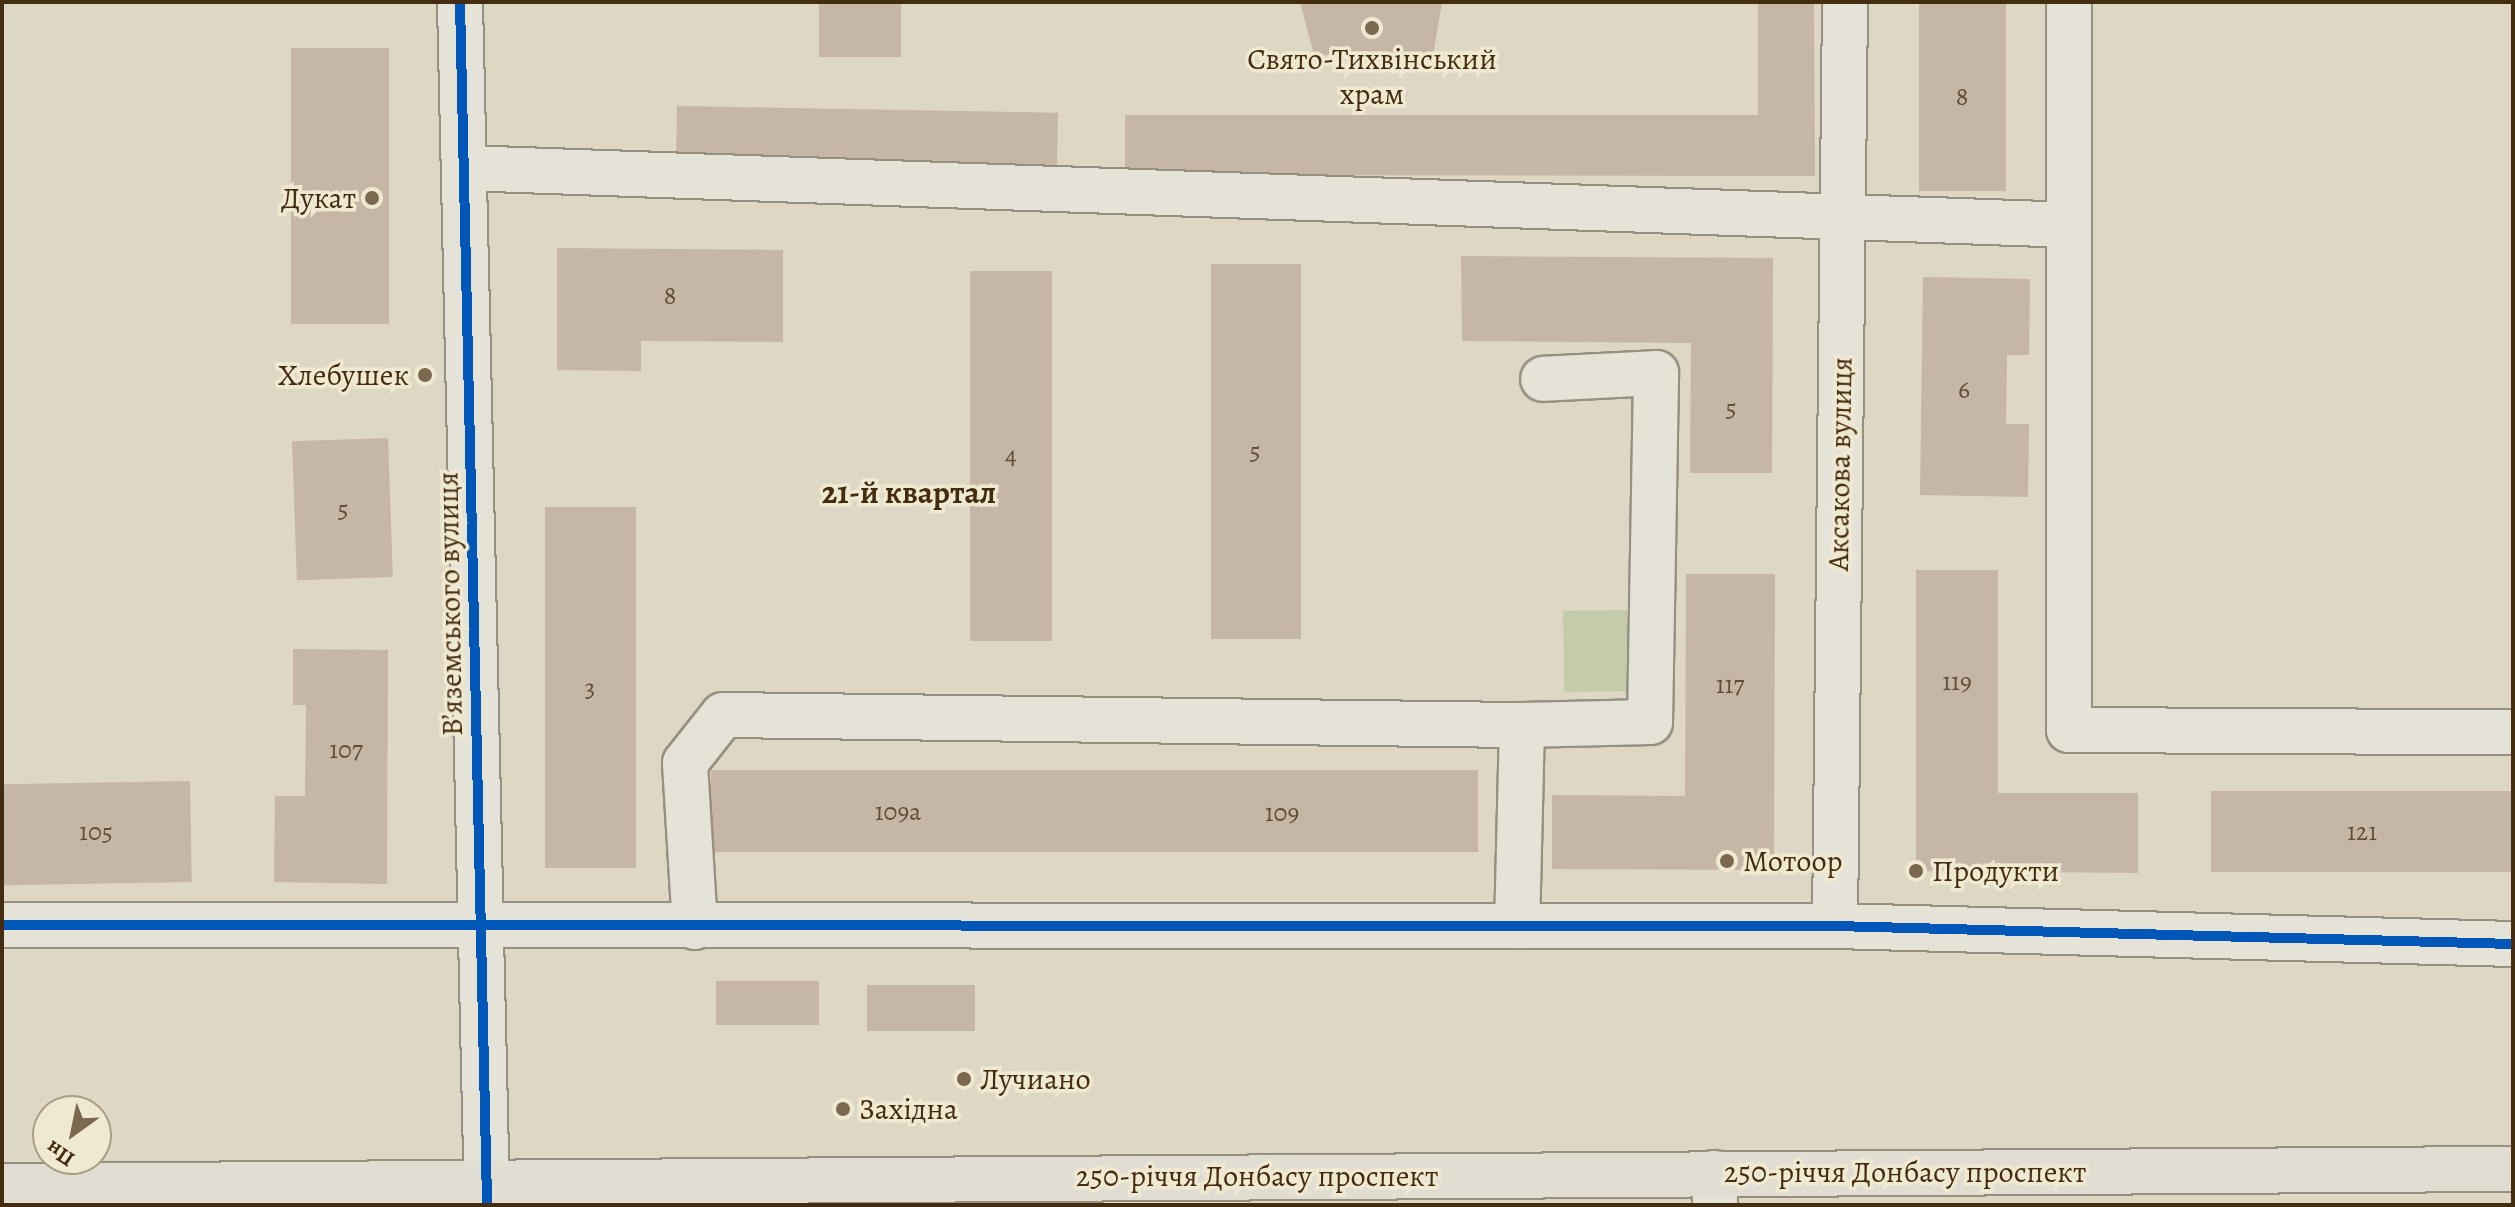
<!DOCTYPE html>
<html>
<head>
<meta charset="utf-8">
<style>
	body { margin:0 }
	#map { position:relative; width:2515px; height:1207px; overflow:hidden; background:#ded7c4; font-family:Alegreya,serif }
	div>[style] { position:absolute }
	.green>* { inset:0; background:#c4cbaa; transform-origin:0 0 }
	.building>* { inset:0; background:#c6b6a6; transform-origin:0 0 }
	.roads { filter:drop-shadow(2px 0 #969081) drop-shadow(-2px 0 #969081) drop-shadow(0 2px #969081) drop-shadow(0 -2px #969081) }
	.minor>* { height:44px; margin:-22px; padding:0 22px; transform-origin:22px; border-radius:22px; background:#e5e2d8 }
	.major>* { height:44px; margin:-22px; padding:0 22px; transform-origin:22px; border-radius:22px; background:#e1ddd2 }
	.cycleway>* { height:10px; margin:-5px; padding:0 5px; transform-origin:5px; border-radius:5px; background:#0057b8 }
	.dots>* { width:22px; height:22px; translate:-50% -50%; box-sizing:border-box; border:4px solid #f0e9d2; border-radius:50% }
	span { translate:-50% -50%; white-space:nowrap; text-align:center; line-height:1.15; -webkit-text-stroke:7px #f0e9d2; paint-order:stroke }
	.number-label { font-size:26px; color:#644e36 }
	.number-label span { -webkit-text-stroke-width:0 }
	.poi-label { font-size:30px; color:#442c10 }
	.right { translate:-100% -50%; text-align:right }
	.left { translate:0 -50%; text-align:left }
	.street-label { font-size:30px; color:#442c10 }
	.neighbourhood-label { font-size:32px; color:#442c10; font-weight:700 }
	.frame { position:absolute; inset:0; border:4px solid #442c10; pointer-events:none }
	.north { position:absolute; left:32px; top:1095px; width:80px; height:80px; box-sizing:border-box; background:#f0e9d2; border:2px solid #ab9d84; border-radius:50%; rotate:213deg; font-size:22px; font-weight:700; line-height:32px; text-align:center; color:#442c10 }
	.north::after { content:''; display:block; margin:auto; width:28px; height:36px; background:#7a684f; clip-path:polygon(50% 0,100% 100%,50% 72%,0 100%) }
</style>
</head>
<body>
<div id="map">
	<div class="green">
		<div style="left:1627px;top:610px;width:81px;height:64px;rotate:89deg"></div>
	</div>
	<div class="building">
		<div style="left:819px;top:2px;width:82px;height:55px"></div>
		<div style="clip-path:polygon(1300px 2px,1442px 2px,1433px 56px,1314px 55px)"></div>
		<div style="clip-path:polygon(1758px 2px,1814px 2px,1815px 176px,1125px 175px,1125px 115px,1758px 115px)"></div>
		<div style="left:1919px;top:2px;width:87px;height:189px"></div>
		<div style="left:291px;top:48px;width:98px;height:276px"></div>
		<div style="left:677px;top:106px;width:381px;height:56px;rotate:1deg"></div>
		<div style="clip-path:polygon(557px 248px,783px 250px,783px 342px,641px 341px,641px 371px,557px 370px)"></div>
		<div style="clip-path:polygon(1461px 256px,1773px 258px,1772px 473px,1690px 473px,1691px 343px,1462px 341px)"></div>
		<div style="left:1211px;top:264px;width:90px;height:375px"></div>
		<div style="left:970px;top:271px;width:82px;height:370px"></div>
		<div style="clip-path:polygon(1923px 277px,2030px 279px,2029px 355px,2007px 355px,2006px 424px,2029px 424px,2028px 497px,1920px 495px)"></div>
		<div style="left:388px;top:438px;width:139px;height:96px;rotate:88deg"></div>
		<div style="left:545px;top:507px;width:91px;height:361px"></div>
		<div style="clip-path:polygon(1916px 570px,1998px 570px,1998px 793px,2138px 793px,2138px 873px,1916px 871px)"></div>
		<div style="clip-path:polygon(1686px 574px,1775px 574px,1774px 870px,1552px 869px,1552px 795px,1685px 796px)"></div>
		<div style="clip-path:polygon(293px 649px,388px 650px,387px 884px,274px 882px,275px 796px,305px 796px,306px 705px,293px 705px)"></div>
		<div style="left:711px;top:770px;width:767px;height:82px"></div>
		<div style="left:190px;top:781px;width:101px;height:188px;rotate:89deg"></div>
		<div style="left:2211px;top:791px;width:302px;height:81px"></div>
		<div style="left:716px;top:981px;width:103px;height:44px"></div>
		<div style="left:867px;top:985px;width:108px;height:46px"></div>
	</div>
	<div class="roads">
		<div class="minor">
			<div style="left:460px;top:2px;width:1203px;rotate:88.71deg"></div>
			<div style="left:2069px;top:2px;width:728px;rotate:90deg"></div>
			<div style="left:2069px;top:730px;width:444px;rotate:0.3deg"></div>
			<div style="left:464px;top:168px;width:1606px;rotate:2.03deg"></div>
			<div style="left:1522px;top:725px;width:128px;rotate:-1.3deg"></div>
			<div style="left:1650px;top:722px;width:349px;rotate:-89deg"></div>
			<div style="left:1656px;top:373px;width:113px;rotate:177deg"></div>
			<div style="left:2px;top:925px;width:1833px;rotate:0.03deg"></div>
			<div style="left:1835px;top:926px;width:678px;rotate:1.52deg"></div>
			<div style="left:1835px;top:926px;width:924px;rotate:-89.38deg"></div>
			<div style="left:695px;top:927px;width:164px;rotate:-93.5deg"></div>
			<div style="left:685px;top:763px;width:61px;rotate:-51.6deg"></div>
			<div style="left:723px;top:715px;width:799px;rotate:0.72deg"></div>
			<div style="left:1522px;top:725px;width:201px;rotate:91.4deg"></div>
			<div style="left:1714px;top:1173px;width:32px;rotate:88deg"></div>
		</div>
		<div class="major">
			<div style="left:2px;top:1186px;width:2511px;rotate:-0.39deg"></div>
		</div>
	</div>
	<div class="cycleway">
		<div style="left:460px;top:2px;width:1203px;rotate:88.71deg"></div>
		<div style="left:2px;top:925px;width:1833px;rotate:0.03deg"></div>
		<div style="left:1835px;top:926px;width:678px;rotate:1.52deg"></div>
	</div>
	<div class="dots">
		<div style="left:1372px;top:28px;background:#7a684f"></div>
		<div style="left:372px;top:198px;background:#7a684f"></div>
		<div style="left:425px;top:375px;background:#7a684f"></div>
		<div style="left:1727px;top:861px;background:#7a684f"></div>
		<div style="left:1916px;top:871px;background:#7a684f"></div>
		<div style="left:964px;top:1079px;background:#7a684f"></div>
		<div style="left:843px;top:1109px;background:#7a684f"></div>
	</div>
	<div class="number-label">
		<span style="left:1962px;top:97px">8</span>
		<span style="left:670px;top:296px">8</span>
		<span style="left:1964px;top:390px">6</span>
		<span style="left:1731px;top:408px">5</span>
		<span style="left:1255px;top:451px">5</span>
		<span style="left:1011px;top:456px">4</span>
		<span style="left:343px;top:509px">5</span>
		<span style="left:1957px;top:682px">119</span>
		<span style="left:1730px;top:685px">117</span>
		<span style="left:590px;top:688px">3</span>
		<span style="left:346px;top:750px">107</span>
		<span style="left:898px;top:812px">109а</span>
		<span style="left:1282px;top:813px">109</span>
		<span style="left:96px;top:832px">105</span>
		<span style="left:2362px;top:832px">121</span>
	</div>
	<div class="poi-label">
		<span style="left:1372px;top:76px">Свято-Тихвінський<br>храм</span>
		<span class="right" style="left:356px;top:198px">Дукат</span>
		<span class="right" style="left:409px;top:375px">Хлебушек</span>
		<span class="left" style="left:1743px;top:861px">Мотоор</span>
		<span class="left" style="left:1932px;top:871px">Продукти</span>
		<span class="left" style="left:980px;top:1079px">Лучиано</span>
		<span class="left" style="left:859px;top:1109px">Західна</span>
	</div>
	<div class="street-label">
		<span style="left:1840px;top:464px;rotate:-89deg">Аксакова вулиця</span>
		<span style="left:450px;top:604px;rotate:-91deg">В’яземського вулиця</span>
		<span style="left:1905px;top:1172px">250-річчя Донбасу проспект</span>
		<span style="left:1257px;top:1176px">250-річчя Донбасу проспект</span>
	</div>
	<div class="neighbourhood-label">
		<span style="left:909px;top:492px">21-й квартал</span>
	</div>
	<div class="frame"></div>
	<div class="north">Пн</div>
</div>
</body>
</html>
